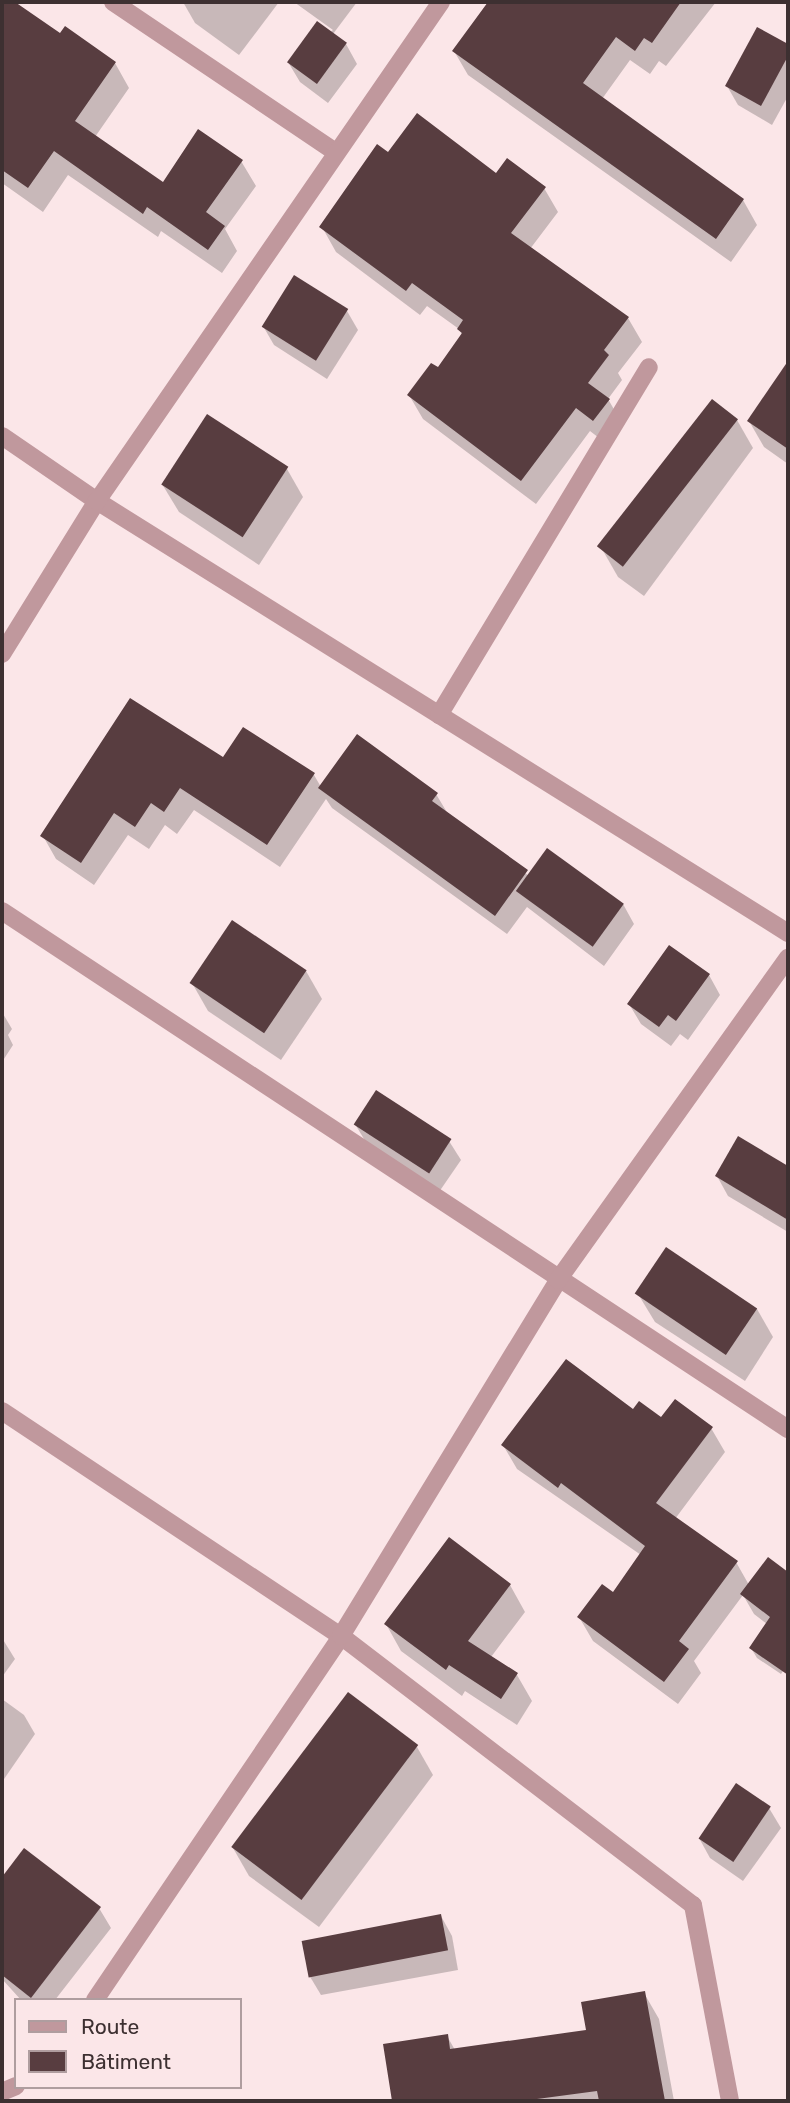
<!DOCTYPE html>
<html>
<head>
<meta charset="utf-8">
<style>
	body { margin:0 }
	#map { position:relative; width:790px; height:2103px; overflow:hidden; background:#fbe6e8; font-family:Rubik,sans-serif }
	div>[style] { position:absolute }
	.shadow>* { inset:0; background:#0003 }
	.building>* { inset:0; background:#583d40; transform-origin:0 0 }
	.minor>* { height:18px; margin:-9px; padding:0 9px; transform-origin:9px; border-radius:9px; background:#c0989d }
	span { translate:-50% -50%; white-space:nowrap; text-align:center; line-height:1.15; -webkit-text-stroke:7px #fbe6e8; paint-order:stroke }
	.frame { position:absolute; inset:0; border:4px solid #3d3031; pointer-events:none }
	.legend { position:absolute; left:14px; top:1998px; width:228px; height:91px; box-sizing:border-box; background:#fbe6e8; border:2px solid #af9d9f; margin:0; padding:9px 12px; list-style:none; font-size:21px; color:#3d3031 }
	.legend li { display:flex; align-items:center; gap:14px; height:35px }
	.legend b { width:35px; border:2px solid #af9d9f }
</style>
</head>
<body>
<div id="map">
	<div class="shadow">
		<div style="clip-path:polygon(2px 2px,12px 2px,61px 35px,65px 29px,115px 63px,129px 88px,95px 137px,163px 185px,241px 161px,256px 186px,225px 229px,237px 251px,222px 273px,161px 231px,158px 237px,68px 175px,43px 212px,2px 183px)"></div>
		<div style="clip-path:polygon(183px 2px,279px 2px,239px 55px,195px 23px)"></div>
		<div style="clip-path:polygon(294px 2px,357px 2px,333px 34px,346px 44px,357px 64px,328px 103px,300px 82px,288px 62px,333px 30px)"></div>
		<div style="clip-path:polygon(488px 2px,716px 2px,666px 66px,659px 61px,650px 74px,630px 60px,602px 99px,743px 200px,757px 225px,731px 262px,468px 75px,454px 51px)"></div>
		<div style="clip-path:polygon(758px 29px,788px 46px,788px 96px,772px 125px,738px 105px,727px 86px)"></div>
		<div style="clip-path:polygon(389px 155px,544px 188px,558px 212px,530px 249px,628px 318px,642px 342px,618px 373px,622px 380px,608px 399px,623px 425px,608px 445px,590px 431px,536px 504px,423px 419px,409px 395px,438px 370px,462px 335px,459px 329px,427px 306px,420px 315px,336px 252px,322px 227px)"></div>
		<div style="clip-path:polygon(347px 311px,358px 330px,327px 379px,274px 345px,263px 326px)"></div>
		<div style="clip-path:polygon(788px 365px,788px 464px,764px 447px,749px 421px)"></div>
		<div style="clip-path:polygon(208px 416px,287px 469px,303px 497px,259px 565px,179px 512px,162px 484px)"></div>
		<div style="clip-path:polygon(737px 420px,753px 448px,644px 596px,618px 577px,602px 549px)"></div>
		<div style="clip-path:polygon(224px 759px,314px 775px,321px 787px,436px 794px,448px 814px,529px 876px,623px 904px,634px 924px,604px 966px,527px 907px,507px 934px,332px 808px,326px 799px,280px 867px,194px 810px,177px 834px,165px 825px,149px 849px,128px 835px,94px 885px,56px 859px,43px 836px)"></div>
		<div style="clip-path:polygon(306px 971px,322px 999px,281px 1060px,208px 1011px,192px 983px)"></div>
		<div style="clip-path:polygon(709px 975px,720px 995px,688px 1040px,680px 1034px,671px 1046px,641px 1024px,629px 1004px)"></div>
		<div style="clip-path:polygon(2px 1012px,12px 1029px,8px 1035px,13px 1045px,2px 1062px)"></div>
		<div style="clip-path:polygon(355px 1124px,449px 1141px,461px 1160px,439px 1192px,367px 1144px)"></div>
		<div style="clip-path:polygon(739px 1139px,788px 1168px,788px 1232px,728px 1196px,717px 1176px)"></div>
		<div style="clip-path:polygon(638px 1294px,757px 1309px,773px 1337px,745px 1381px,655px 1322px)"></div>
		<div style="clip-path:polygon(633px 1411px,711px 1428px,725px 1452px,675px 1519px,736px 1562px,749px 1585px,769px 1560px,788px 1575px,788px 1664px,781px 1674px,757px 1658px,751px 1648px,767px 1624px,754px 1614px,743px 1595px,694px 1661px,701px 1673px,678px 1704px,593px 1641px,579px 1617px,614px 1595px,641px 1555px,517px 1469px,503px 1445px)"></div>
		<div style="clip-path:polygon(510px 1585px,525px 1612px,491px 1657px,517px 1675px,532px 1701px,517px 1725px,465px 1691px,462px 1696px,401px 1651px,386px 1624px)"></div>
		<div style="clip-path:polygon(2px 1638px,15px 1659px,2px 1677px)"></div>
		<div style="clip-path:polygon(2px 1699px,24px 1715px,35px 1734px,2px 1782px)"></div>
		<div style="clip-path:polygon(417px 1747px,433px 1775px,319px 1927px,249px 1876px,233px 1848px)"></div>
		<div style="clip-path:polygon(769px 1808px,781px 1828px,743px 1881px,710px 1858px,699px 1838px)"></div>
		<div style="clip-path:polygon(25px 1850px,99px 1908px,111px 1928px,55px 2000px,21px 2000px,2px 1979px,2px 1962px,8px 1954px,2px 1949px,2px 1879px)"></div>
		<div style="clip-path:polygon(441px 1916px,452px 1936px,458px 1970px,321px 1995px,309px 1975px)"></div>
		<div style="clip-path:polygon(644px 1993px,659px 2019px,674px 2101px,394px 2101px,385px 2046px,447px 2036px,455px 2050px,588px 2032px)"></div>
	</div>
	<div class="building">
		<div style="clip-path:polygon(2px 2px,15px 2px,60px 33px,65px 26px,116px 62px,75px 121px,163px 182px,198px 129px,243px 160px,206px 212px,225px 226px,208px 250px,147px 207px,143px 214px,54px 151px,28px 188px,2px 170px)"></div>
		<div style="clip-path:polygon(488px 2px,681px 2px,652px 43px,644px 38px,635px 51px,616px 37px,583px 83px,744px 199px,716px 239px,452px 51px)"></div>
		<div style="left:317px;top:21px;width:37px;height:51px;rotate:36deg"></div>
		<div style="clip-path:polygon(757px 27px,788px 44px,788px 56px,761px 106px,725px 86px)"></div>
		<div style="clip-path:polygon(417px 113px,496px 173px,507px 158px,546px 187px,511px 233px,629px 317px,604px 350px,609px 355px,588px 383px,610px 399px,593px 421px,576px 408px,521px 481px,407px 395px,431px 363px,438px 367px,462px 333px,457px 329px,463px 320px,412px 283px,406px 291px,319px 227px,377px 144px,388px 152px)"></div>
		<div style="left:294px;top:275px;width:64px;height:61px;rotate:32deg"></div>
		<div style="clip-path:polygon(788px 361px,788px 449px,747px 421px)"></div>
		<div style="left:712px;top:399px;width:33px;height:187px;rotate:38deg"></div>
		<div style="left:207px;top:414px;width:97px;height:84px;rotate:33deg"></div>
		<div style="clip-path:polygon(130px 698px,223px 757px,243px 727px,315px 773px,267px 845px,180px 788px,164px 812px,151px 803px,135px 827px,114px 813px,81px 863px,40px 836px)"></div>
		<div style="clip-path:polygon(357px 734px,438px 793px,432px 801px,528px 870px,495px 916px,318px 788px)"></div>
		<div style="left:547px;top:848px;width:95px;height:53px;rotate:36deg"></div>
		<div style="left:232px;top:920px;width:90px;height:76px;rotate:34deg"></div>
		<div style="clip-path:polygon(669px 945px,710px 974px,676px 1021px,668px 1015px,659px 1027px,627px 1004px)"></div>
		<div style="left:376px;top:1090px;width:90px;height:41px;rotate:33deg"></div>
		<div style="clip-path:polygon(738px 1136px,788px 1166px,788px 1220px,715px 1176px)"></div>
		<div style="left:666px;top:1247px;width:110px;height:56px;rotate:34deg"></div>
		<div style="clip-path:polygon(566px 1359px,633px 1409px,639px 1401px,661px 1417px,675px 1399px,713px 1427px,656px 1503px,738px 1561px,679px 1641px,689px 1649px,664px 1682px,577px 1617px,602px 1584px,613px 1592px,645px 1546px,561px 1483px,558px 1488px,501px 1445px)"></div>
		<div style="clip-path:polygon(449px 1537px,511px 1584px,468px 1641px,518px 1673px,501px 1699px,449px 1665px,446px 1670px,384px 1624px)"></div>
		<div style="clip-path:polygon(768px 1557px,788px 1572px,788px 1675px,749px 1648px,770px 1617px,740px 1594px)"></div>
		<div style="left:348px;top:1692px;width:88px;height:194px;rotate:37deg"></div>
		<div style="left:736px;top:1783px;width:42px;height:67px;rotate:34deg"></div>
		<div style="clip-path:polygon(24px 1848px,101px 1907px,31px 1998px,2px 1975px,2px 1877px)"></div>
		<div style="left:441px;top:1914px;width:37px;height:142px;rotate:79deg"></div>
		<div style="clip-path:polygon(645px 1991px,665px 2101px,599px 2101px,597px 2091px,522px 2101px,392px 2101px,383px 2044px,448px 2034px,450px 2049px,586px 2030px,581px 2002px)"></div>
	</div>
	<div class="minor">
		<div style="left:113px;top:2px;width:267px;rotate:34deg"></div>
		<div style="left:2px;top:436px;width:115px;rotate:34.4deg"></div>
		<div style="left:97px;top:501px;width:815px;rotate:32.01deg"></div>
		<div style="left:2px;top:654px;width:180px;rotate:-58.2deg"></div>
		<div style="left:97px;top:501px;width:606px;rotate:-55.42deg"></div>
		<div style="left:439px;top:715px;width:406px;rotate:-58.9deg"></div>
		<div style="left:2px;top:911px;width:941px;rotate:33.39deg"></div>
		<div style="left:2px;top:1411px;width:407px;rotate:33.6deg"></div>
		<div style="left:341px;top:1636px;width:443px;rotate:37.4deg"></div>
		<div style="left:693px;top:1905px;width:199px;rotate:79.3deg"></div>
		<div style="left:95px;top:2000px;width:439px;rotate:-55.9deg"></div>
		<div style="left:341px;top:1636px;width:417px;rotate:-58.6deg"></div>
		<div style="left:558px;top:1280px;width:396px;rotate:-54.5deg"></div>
		<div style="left:2px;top:2092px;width:15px;rotate:-23deg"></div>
	</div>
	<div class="frame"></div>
	<ul class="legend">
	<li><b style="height:9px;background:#c0989d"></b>Route</li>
	<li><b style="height:19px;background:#583d40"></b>Bâtiment</li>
	</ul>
</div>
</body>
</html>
